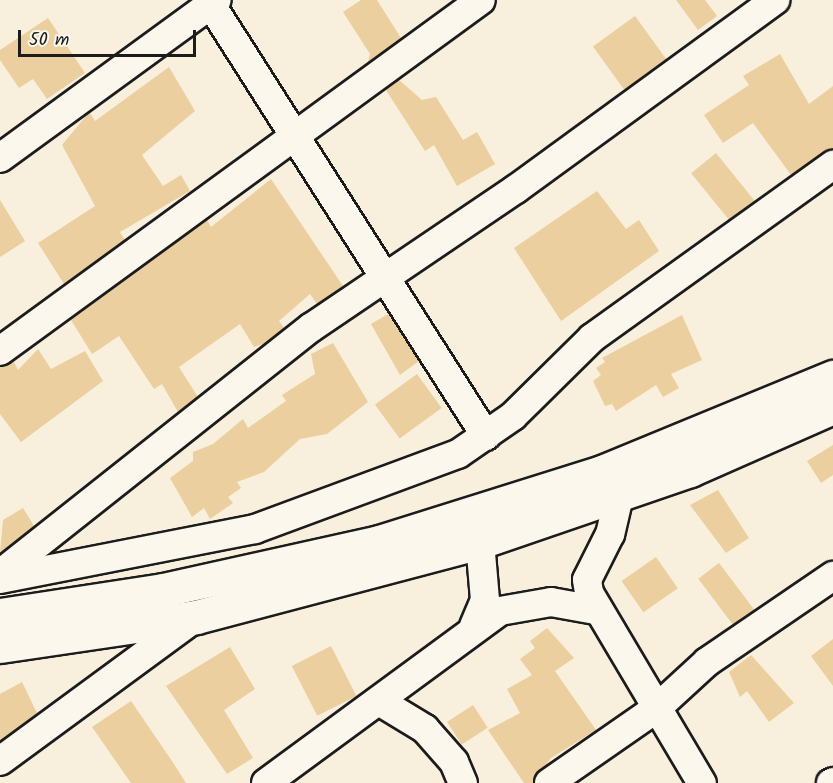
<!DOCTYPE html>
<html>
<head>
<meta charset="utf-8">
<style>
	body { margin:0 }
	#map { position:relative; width:833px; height:783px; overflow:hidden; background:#f8efdd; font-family:Kalam,sans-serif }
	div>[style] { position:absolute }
	.building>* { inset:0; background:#ebcf9f; transform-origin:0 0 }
	.roads { filter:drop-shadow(2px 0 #1c1c1c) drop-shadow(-2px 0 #1c1c1c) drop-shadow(0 2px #1c1c1c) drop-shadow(0 -2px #1c1c1c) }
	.minor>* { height:28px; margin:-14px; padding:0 14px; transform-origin:14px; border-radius:14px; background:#fbf7ec }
	.trunk>* { height:33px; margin:-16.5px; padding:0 16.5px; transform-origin:16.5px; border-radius:16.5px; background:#fbf7ec }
	span { translate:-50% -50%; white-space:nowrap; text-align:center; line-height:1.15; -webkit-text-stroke:6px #fbf7ec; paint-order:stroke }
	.scale { position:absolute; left:18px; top:30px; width:178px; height:27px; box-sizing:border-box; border:3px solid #1c1c1c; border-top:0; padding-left:8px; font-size:18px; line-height:21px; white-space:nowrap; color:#1c1c1c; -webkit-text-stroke:4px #fbf7ec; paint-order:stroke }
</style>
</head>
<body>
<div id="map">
	<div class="building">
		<div style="clip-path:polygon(361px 0,377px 0,401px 38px,368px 62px,370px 54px,343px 12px)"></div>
		<div style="clip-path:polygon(676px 0,705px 0,717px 16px,698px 30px)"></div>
		<div style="left:635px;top:16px;width:53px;height:52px;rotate:54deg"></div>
		<div style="clip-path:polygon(48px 18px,85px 73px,47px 99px,33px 79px,19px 88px,0 60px,0 50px)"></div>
		<div style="clip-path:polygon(780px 54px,809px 104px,833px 86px,833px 149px,791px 175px,753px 123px,723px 143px,704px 115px,749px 85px,743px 76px)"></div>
		<div style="clip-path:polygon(169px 67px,195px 111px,142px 155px,163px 186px,181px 175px,190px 191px,120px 232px,125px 240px,64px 284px,38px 243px,95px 206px,62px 145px,86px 116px,90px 113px,95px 121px)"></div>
		<div style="clip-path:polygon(399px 80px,422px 100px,436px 97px,463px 140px,477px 132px,495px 164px,457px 186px,434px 145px,425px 151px,386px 90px)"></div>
		<div style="left:716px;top:153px;width:62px;height:32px;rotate:51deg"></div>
		<div style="clip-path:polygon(271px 179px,343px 286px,317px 304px,310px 294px,279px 321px,284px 328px,266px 343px,254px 347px,240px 324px,179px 367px,198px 397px,178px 412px,162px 384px,154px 389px,119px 336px,92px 354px,71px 320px,207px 220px,211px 227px)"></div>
		<div style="clip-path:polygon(597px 191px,626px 229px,639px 220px,659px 251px,561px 321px,514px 248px)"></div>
		<div style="clip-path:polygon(0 200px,25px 241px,0 257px)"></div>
		<div style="clip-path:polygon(388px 314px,419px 361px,400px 375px,371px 324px)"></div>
		<div style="clip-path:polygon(682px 315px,702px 360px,671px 374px,679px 388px,663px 397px,656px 385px,616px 411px,612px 404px,605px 406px,593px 381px,601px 375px,596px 368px,605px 362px,602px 358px)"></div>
		<div style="clip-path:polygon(333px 343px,368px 402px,327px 434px,300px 439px,264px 472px,237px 482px,241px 488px,228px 497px,233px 503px,210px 519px,204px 508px,192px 517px,170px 478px,193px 461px,193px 452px,213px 444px,243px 419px,248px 428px,286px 401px,282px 395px,315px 374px,311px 354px)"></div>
		<div style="clip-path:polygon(38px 349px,51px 369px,85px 351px,103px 381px,21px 442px,0 414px,0 367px,14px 362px,18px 370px)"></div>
		<div style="left:417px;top:374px;width:42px;height:52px;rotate:54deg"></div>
		<div style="clip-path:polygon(833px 445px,833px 475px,821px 483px,807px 461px)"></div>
		<div style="clip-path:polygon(718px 490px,749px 538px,726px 553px,690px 505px)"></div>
		<div style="clip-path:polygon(23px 508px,34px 526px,0 553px,3px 520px)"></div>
		<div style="left:656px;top:557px;width:38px;height:42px;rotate:55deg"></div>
		<div style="left:719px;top:563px;width:59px;height:26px;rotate:53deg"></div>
		<div style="clip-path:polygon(547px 628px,574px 658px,555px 671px,596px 730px,551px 758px,533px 783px,524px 783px,488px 730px,520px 713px,507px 689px,532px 675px,520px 659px,535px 648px,530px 641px)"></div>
		<div style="clip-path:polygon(833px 639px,833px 686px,811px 656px)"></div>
		<div style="left:331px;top:646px;width:56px;height:44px;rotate:63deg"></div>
		<div style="clip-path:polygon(230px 647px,255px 689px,224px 710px,253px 758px,227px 774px,166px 686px)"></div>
		<div style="clip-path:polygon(751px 655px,794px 703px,769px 722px,747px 691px,740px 697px,729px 672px)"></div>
		<div style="clip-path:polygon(22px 682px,37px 713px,0 741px,0 694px)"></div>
		<div style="clip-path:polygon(131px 701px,174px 764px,186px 783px,131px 783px,92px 727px)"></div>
		<div style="left:473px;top:705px;width:27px;height:31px;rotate:57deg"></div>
	</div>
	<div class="roads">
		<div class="minor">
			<div style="left:208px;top:0;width:517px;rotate:57.48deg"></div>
			<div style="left:0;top:158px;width:268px;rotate:-36.1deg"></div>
			<div style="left:0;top:351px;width:595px;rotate:-36.12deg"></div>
			<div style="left:619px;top:496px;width:39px;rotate:103deg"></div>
			<div style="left:610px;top:534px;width:51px;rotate:116.6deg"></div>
			<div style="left:587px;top:580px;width:13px;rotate:81deg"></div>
			<div style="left:589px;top:593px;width:221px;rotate:59.3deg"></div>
			<div style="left:0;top:574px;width:398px;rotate:-38.4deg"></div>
			<div style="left:312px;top:327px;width:246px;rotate:-34.1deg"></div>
			<div style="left:516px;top:189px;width:321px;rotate:-36.1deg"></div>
			<div style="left:0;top:579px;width:260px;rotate:-11.1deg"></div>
			<div style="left:255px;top:529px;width:216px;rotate:-20.3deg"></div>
			<div style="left:458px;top:454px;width:67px;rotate:-34.6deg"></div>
			<div style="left:513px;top:416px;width:111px;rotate:-44.6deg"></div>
			<div style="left:592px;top:338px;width:297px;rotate:-35.7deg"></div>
			<div style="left:474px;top:626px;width:28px;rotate:-67deg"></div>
			<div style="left:485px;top:600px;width:58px;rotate:-94.9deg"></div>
			<div style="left:379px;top:701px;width:54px;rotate:31.3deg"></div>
			<div style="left:425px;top:729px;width:44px;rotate:48.7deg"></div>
			<div style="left:454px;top:762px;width:23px;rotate:67deg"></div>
			<div style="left:0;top:761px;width:243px;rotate:-36.3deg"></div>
			<div style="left:266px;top:783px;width:290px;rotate:-36.3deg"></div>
			<div style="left:500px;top:611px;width:52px;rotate:-10deg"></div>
			<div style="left:551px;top:602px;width:45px;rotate:10.3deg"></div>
			<div style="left:549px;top:783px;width:131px;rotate:-34.8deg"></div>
			<div style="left:657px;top:708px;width:68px;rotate:-42.6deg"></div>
			<div style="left:707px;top:662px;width:153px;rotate:-34.3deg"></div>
			<div style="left:831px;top:783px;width:2px;rotate:-27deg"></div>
		</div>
		<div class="trunk">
			<div style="left:0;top:615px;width:165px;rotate:-8.7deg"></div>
			<div style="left:163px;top:590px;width:221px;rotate:-12.5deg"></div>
			<div style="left:379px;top:542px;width:234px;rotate:-17.4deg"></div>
			<div style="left:602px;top:472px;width:250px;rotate:-22.4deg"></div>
			<div style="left:0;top:646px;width:198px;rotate:-8.4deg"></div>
			<div style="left:196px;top:617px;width:294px;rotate:-14.8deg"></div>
			<div style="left:480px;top:542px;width:222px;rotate:-18.9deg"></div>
			<div style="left:690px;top:470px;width:156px;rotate:-23.8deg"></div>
		</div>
	</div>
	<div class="scale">50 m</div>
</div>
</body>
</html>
